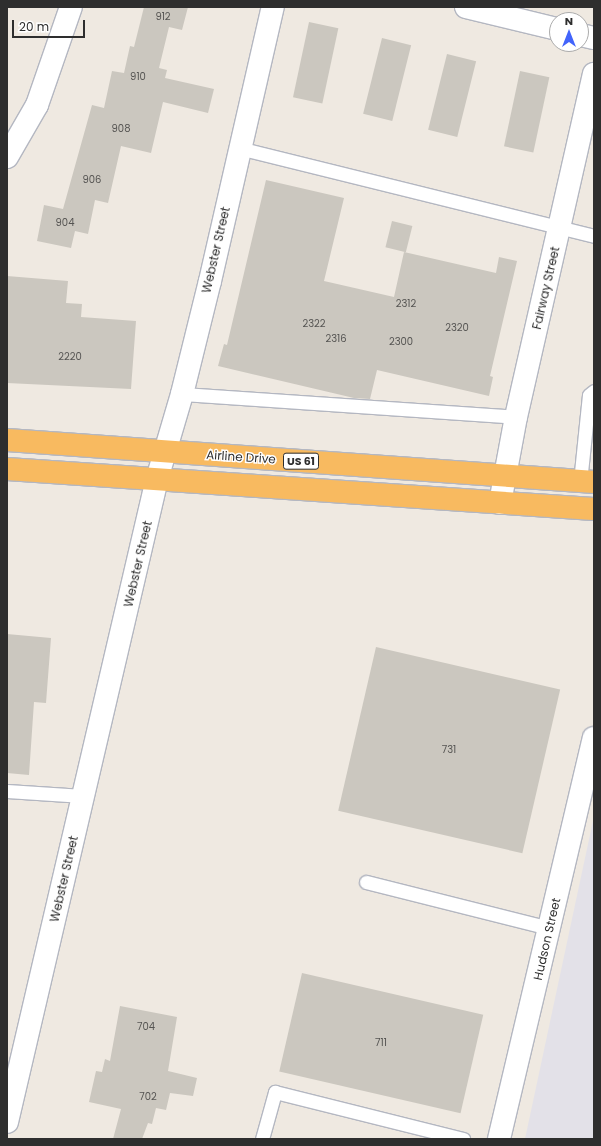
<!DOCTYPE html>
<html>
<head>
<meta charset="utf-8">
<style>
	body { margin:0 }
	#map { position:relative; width:601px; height:1146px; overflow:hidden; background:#efe9e1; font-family:Poppins,sans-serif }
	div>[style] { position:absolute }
	.industrial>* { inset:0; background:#e3e1e8 }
	.building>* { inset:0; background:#cbc7bf; transform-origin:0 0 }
	.roads { filter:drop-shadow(1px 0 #b4b7c1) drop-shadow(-1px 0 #b4b7c1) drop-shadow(0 1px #b4b7c1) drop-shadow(0 -1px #b4b7c1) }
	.service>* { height:13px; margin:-6.5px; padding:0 6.5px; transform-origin:6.5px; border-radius:6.5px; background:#fff }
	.minor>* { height:22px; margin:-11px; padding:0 11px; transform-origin:11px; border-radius:11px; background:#fff }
	.trunk>* { height:22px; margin:-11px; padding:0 11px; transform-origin:11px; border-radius:11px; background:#f8ba60 }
	span { translate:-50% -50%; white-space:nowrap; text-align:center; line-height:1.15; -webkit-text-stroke:3px #fff; paint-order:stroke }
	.number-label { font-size:10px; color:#555452 }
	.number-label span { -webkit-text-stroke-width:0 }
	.shield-label span { padding:1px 3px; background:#fff; border:1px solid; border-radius:3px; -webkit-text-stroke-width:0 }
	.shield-label { font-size:11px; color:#2e2e2e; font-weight:700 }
	.street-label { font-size:12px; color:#2e2e2e }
	.frame { position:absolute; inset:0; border:8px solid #2e2e2e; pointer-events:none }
	.north { position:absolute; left:549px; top:12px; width:40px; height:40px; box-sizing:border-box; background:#fff; border:1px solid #ababab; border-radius:50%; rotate:0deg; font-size:11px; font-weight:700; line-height:16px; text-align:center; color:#2e2e2e }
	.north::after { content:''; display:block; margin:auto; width:14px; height:18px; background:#4264fb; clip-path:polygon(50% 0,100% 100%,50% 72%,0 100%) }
	.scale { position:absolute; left:12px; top:20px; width:73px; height:18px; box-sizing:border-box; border:2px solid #2e2e2e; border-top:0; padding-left:5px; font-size:12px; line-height:14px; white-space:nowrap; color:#2e2e2e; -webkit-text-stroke:3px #fff; paint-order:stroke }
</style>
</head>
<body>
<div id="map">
	<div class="industrial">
		<div style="clip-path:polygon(594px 816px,594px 1139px,525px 1139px)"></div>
	</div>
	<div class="building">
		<div style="clip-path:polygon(144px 7px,188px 7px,182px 30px,169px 27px,159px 68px,167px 70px,165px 78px,214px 89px,208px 113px,163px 102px,151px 153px,121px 146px,108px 203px,95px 200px,88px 234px,75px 231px,71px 248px,37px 241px,44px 205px,63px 209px,92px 105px,104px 108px,112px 71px,124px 73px,130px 46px,134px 47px)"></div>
		<div style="left:309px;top:22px;width:30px;height:77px;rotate:12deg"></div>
		<div style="left:382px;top:38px;width:30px;height:78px;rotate:14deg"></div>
		<div style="left:447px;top:54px;width:30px;height:78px;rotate:14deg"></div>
		<div style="left:520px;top:71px;width:30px;height:77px;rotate:12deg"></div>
		<div style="clip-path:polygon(266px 180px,344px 198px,324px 281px,394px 297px,404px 252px,496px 273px,499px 257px,517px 261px,490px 376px,493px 377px,489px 396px,377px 370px,370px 399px,354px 398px,218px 366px,224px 344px,227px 345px)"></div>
		<div style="left:392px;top:221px;width:21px;height:27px;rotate:14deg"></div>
		<div style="clip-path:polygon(7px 276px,68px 281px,66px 303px,82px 304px,81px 317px,136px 321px,131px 389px,7px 383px)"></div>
		<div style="clip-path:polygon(7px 634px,51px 638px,46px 703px,34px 702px,29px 775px,7px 773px)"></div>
		<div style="left:376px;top:647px;width:189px;height:168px;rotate:13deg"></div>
		<div style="left:302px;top:973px;width:186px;height:101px;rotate:13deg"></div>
		<div style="clip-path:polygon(120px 1006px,177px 1017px,168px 1071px,197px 1078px,193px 1096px,170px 1093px,166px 1110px,156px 1108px,152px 1124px,148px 1123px,142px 1139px,113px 1139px,121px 1109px,89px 1102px,96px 1071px,102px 1072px,105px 1059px,110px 1061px)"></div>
	</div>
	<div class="roads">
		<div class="service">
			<div style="left:239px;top:148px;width:366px;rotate:13.9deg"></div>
			<div style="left:182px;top:394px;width:335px;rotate:3.9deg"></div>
			<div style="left:580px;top:482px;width:87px;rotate:-84.1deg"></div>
			<div style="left:589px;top:395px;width:6px;rotate:-39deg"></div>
			<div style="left:7px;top:791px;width:76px;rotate:3.8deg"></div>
			<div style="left:366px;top:882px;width:189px;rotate:14.1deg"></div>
			<div style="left:262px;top:1139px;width:49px;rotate:-74.5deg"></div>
			<div style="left:275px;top:1092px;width:194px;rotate:14deg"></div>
		</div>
		<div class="minor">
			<div style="left:466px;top:7px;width:94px;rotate:13.6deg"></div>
			<div style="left:581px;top:35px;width:13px;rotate:13deg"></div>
			<div style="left:7px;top:157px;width:60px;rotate:-60deg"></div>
			<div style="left:37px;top:105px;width:104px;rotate:-70.9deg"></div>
			<div style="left:500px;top:503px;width:87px;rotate:-79.5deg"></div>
			<div style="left:516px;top:417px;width:352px;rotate:-77.2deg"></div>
			<div style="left:7px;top:1122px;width:660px;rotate:-76.87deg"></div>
			<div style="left:157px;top:479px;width:89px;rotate:-73.6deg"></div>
			<div style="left:182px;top:394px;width:116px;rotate:-76.1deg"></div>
			<div style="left:210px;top:281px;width:281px;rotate:-77.1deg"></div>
			<div style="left:499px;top:1139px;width:412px;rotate:-76.7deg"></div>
		</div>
		<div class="trunk">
			<div style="left:7px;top:440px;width:589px;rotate:4.09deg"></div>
			<div style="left:7px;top:469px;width:588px;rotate:3.9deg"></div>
		</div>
	</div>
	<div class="number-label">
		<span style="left:163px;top:17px">912</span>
		<span style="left:138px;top:77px">910</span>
		<span style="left:121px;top:129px">908</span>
		<span style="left:92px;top:180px">906</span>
		<span style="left:65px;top:223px">904</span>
		<span style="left:406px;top:304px">2312</span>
		<span style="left:314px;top:324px">2322</span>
		<span style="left:457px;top:328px">2320</span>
		<span style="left:336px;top:339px">2316</span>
		<span style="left:401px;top:342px">2300</span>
		<span style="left:70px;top:357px">2220</span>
		<span style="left:449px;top:750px">731</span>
		<span style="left:146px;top:1027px">704</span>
		<span style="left:381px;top:1043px">711</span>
		<span style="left:148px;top:1097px">702</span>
	</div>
	<div class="shield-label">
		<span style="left:301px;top:461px">US 61</span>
	</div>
	<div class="street-label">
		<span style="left:216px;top:250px;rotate:-77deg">Webster Street</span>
		<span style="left:546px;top:288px;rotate:-77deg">Fairway Street</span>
		<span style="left:241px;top:457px;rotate:4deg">Airline Drive</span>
		<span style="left:138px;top:564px;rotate:-77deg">Webster Street</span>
		<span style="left:64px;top:879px;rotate:-77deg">Webster Street</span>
		<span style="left:547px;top:939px;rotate:-77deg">Hudson Street</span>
	</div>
	<div class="frame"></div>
	<div class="north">N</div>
	<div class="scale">20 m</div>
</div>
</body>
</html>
